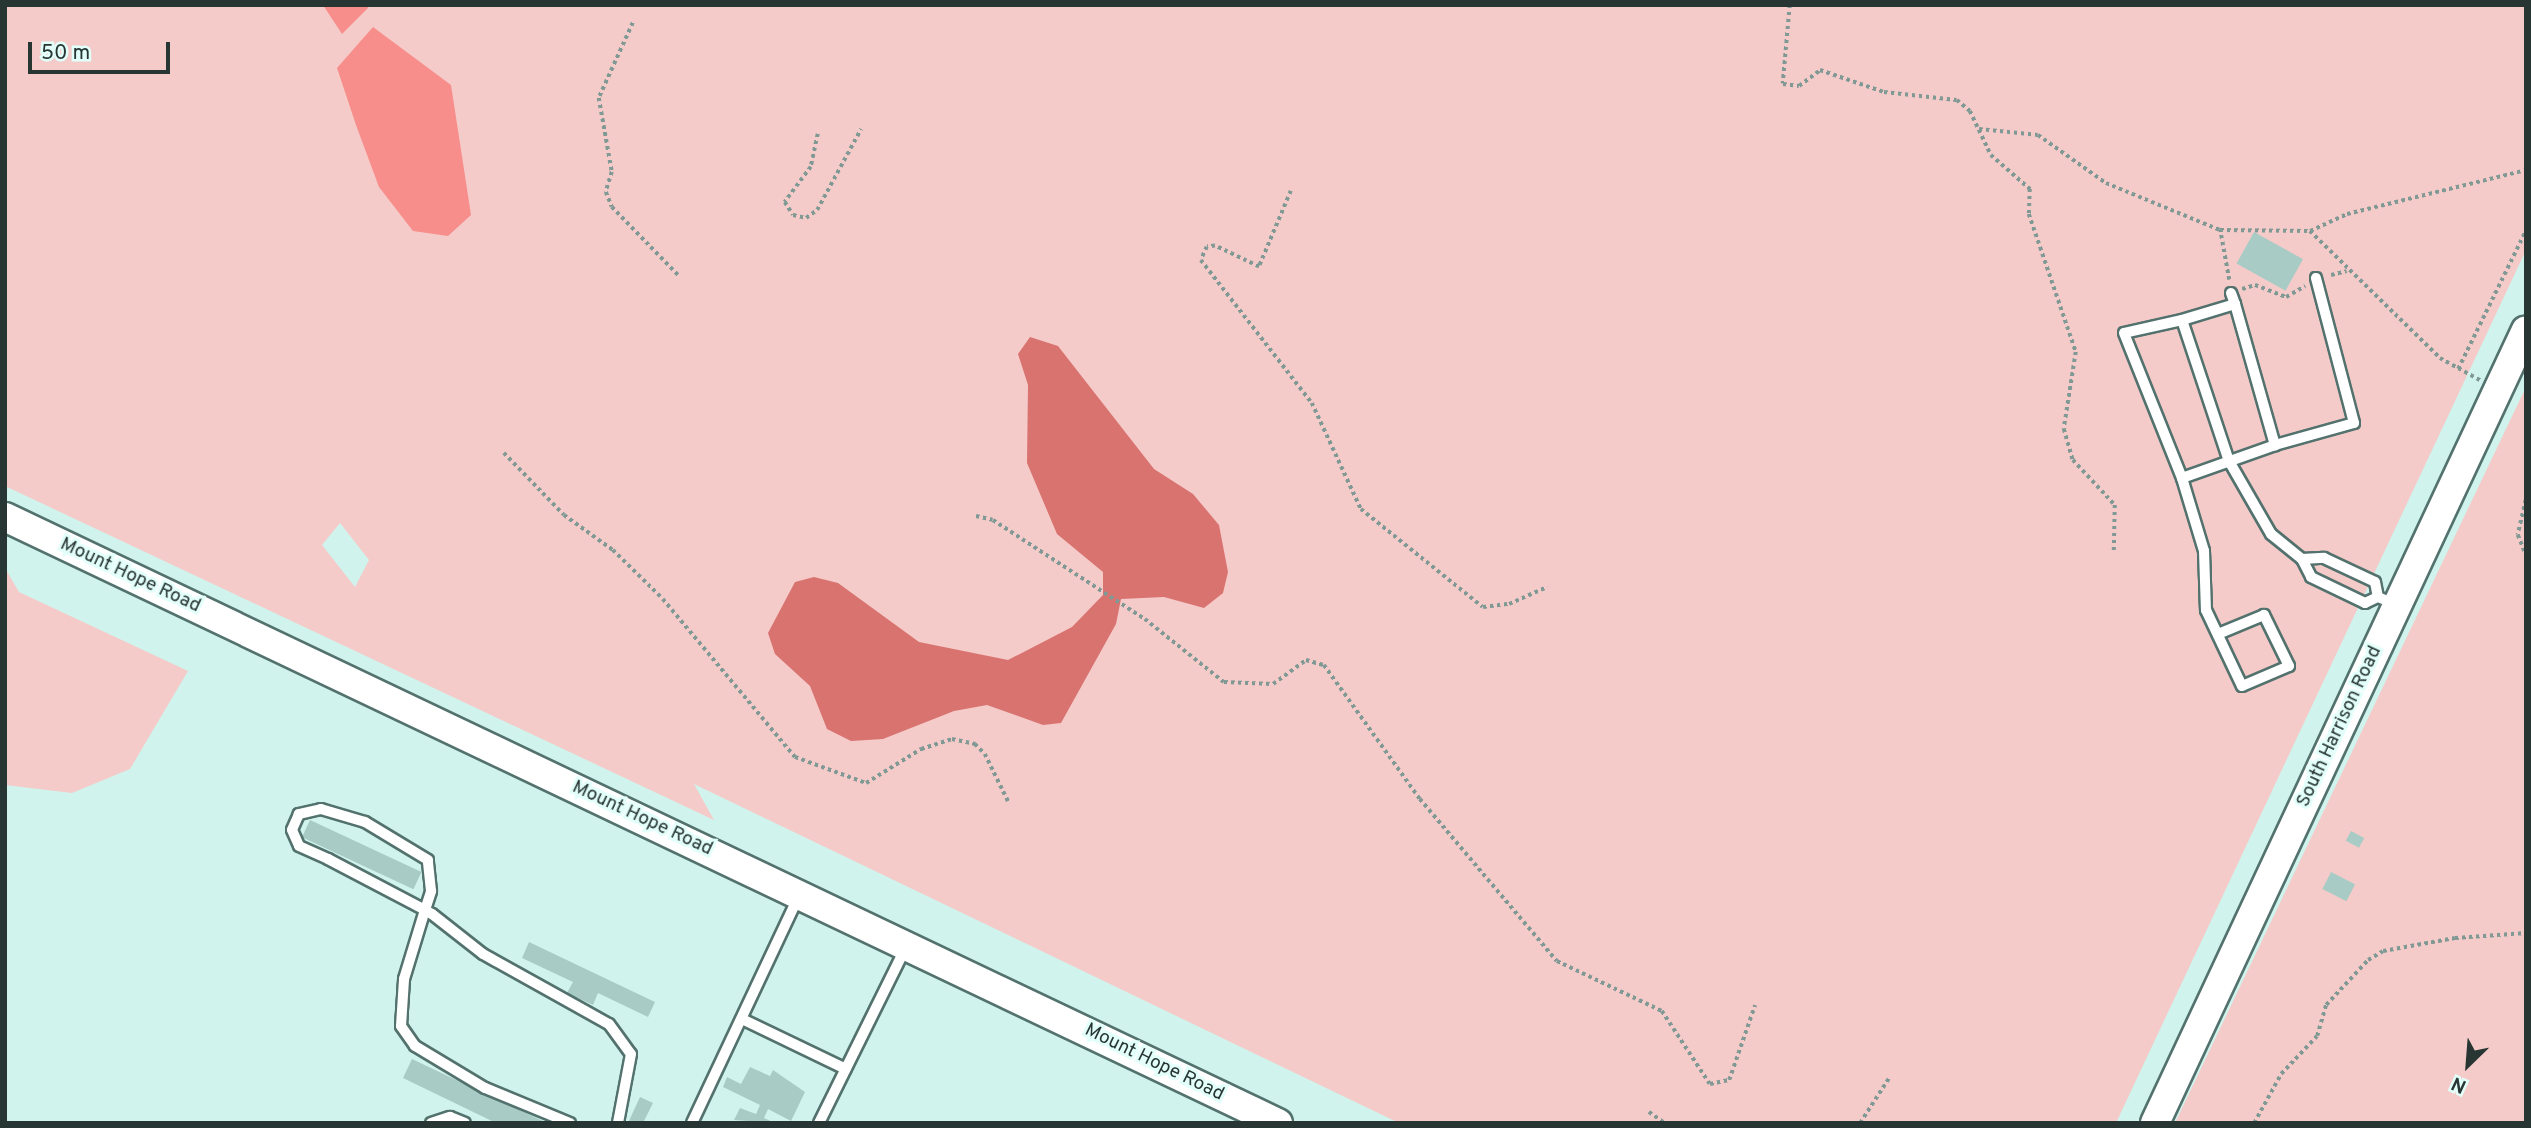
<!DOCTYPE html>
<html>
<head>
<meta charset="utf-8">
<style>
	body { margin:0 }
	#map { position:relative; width:2531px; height:1128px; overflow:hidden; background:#d1f3ed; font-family:Overpass,sans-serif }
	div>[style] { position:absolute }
	.green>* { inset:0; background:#f4cbc9 }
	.forest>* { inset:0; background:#f78e8b }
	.water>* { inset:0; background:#d97370 }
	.building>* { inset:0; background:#a9cbc5; transform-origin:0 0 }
	.path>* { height:3.5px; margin-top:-1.75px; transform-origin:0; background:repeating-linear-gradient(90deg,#809994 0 3.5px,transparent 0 7px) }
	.roads { filter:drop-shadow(2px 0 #53726e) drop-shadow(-2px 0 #53726e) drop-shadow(0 2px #53726e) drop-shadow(0 -2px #53726e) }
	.lane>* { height:10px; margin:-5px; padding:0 5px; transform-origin:5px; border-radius:5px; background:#fff }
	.secondary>* { height:28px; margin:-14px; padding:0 14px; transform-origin:14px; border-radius:14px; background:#fff }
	span { translate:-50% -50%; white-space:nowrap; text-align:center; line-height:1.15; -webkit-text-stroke:6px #e3fffa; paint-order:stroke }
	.street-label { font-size:19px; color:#283633 }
	.frame { position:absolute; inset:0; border:7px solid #283633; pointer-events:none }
	.north { position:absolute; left:2433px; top:1030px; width:70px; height:70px; -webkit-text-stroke:5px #e3fffa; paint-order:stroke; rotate:205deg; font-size:19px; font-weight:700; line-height:28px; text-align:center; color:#283633 }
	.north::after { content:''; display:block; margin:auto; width:24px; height:32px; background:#283633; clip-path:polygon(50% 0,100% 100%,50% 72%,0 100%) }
	.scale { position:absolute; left:28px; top:42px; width:142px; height:32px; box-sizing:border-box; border:4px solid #283633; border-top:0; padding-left:9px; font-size:21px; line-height:24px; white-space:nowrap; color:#283633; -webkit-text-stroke:5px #e3fffa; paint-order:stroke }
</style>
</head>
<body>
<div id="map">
	<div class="green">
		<div style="clip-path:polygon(evenodd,5px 5px,2526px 5px,2526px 250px,2116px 1123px,1399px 1123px,694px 784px,714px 820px,5px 486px,5px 5px,340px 523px,369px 560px,355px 587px,322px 545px,340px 523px)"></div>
		<div style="clip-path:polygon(2526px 387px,2526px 1123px,2175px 1123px)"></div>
		<div style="clip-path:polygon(5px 568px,19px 592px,188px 671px,130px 769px,72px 793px,5px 785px)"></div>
	</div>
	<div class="forest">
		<div style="clip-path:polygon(323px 5px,368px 5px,368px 8px,342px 34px)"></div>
		<div style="clip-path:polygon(373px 27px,451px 85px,471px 215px,448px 236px,413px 231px,379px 187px,356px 125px,337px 68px)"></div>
	</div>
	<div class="water">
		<div style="clip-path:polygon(1030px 337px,1058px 346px,1154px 469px,1193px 494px,1219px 525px,1228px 572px,1223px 593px,1204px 608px,1164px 597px,1121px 599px,1116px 624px,1061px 723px,1043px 725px,987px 705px,954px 711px,883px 739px,851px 741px,827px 729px,810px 686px,775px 654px,768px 633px,795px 582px,814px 577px,838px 583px,919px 642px,1008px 660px,1072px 627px,1103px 595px,1103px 572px,1057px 534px,1027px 463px,1028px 385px,1018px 354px)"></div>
	</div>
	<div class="building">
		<div style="left:2254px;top:232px;width:56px;height:36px;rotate:29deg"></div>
		<div style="left:310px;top:820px;width:123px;height:19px;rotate:25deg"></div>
		<div style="left:2351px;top:831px;width:15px;height:11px;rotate:28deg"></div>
		<div style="left:2331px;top:872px;width:27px;height:19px;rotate:27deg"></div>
		<div style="clip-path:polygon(529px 942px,655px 1002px,648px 1017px,598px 993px,593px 1005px,567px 993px,573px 982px,522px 958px)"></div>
		<div style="clip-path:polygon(412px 1059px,547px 1123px,496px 1123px,403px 1078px)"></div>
		<div style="clip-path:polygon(750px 1067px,770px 1076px,773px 1070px,805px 1092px,791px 1121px,768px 1109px,764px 1118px,775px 1123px,734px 1120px,740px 1108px,756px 1114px,760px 1105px,723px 1087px,727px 1077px,741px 1084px)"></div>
		<div style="clip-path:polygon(640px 1097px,653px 1103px,643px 1123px,628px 1123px)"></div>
	</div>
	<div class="path">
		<div style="left:1790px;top:5px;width:79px;rotate:95.1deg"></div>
		<div style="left:1783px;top:84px;width:16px;rotate:7deg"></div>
		<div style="left:1799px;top:86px;width:26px;rotate:-37deg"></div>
		<div style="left:1820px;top:70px;width:68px;rotate:19deg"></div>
		<div style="left:1884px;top:92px;width:73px;rotate:6.3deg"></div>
		<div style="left:1957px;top:100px;width:17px;rotate:40deg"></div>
		<div style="left:1970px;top:111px;width:49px;rotate:64.5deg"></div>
		<div style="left:1991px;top:155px;width:52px;rotate:41.1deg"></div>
		<div style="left:2030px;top:189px;width:25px;rotate:92deg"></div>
		<div style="left:2029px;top:214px;width:146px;rotate:71.2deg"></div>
		<div style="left:2076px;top:352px;width:78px;rotate:98.9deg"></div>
		<div style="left:2064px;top:429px;width:32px;rotate:74deg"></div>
		<div style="left:2073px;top:460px;width:62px;rotate:47deg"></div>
		<div style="left:2115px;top:505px;width:46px;rotate:91.2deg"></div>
		<div style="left:633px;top:23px;width:82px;rotate:114.4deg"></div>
		<div style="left:599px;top:98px;width:75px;rotate:80deg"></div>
		<div style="left:612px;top:172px;width:21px;rotate:107deg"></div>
		<div style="left:606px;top:192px;width:16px;rotate:68deg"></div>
		<div style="left:612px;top:207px;width:98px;rotate:45.8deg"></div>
		<div style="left:1979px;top:129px;width:59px;rotate:5.8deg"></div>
		<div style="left:2038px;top:135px;width:83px;rotate:35.2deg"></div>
		<div style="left:2106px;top:183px;width:123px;rotate:22.4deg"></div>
		<div style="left:818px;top:134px;width:34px;rotate:102deg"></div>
		<div style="left:811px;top:167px;width:44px;rotate:126.6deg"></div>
		<div style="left:785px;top:202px;width:15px;rotate:58deg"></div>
		<div style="left:793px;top:215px;width:13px;rotate:13deg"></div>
		<div style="left:806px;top:218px;width:14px;rotate:-36deg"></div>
		<div style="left:817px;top:210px;width:92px;rotate:-61.5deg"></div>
		<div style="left:1291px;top:191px;width:82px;rotate:112.8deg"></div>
		<div style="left:1259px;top:267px;width:49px;rotate:-154.5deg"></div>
		<div style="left:1215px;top:246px;width:8px;rotate:173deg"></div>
		<div style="left:1207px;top:247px;width:14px;rotate:115deg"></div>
		<div style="left:1201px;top:260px;width:181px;rotate:52.2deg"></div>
		<div style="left:1312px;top:403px;width:117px;rotate:65.2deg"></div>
		<div style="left:1361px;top:509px;width:156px;rotate:38.8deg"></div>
		<div style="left:1483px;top:607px;width:26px;rotate:-7deg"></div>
		<div style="left:1509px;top:604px;width:42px;rotate:-24.1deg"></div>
		<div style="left:2310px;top:231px;width:41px;rotate:-24.7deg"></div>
		<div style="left:2347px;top:214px;width:184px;rotate:-13.8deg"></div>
		<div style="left:2331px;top:275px;width:16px;rotate:-14deg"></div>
		<div style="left:2229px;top:280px;width:51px;rotate:-100.2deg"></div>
		<div style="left:2220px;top:230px;width:90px;rotate:0.6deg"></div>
		<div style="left:2310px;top:231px;width:182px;rotate:44.3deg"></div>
		<div style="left:2440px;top:358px;width:46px;rotate:28.8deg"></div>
		<div style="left:2242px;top:289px;width:14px;rotate:-17deg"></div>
		<div style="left:2255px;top:285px;width:33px;rotate:21deg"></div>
		<div style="left:2286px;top:297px;width:22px;rotate:-30deg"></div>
		<div style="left:2458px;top:369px;width:155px;rotate:-63.9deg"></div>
		<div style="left:504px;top:453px;width:86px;rotate:45.9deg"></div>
		<div style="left:564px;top:515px;width:60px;rotate:35.5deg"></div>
		<div style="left:613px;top:550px;width:70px;rotate:44.4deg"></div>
		<div style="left:663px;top:599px;width:206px;rotate:50.1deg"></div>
		<div style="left:795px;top:757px;width:76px;rotate:20.1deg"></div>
		<div style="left:866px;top:783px;width:65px;rotate:-31.7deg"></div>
		<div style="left:921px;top:749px;width:33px;rotate:-18deg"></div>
		<div style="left:952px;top:739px;width:24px;rotate:12deg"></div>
		<div style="left:975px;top:744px;width:14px;rotate:45deg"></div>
		<div style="left:985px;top:754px;width:55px;rotate:63.9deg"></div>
		<div style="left:2526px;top:500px;width:36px;rotate:103deg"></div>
		<div style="left:2518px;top:535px;width:22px;rotate:68deg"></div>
		<div style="left:976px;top:516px;width:17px;rotate:13deg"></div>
		<div style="left:993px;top:520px;width:181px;rotate:33.1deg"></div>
		<div style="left:1145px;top:619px;width:101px;rotate:38.6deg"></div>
		<div style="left:1224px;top:682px;width:49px;rotate:2.3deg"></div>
		<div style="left:1273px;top:684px;width:41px;rotate:-36deg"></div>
		<div style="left:1306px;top:660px;width:19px;rotate:16deg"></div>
		<div style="left:1324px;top:665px;width:165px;rotate:54.4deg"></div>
		<div style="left:1420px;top:799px;width:212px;rotate:49.8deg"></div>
		<div style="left:1557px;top:961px;width:116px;rotate:25.5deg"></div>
		<div style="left:1662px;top:1011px;width:87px;rotate:56.7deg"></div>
		<div style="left:1710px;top:1084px;width:19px;rotate:-12deg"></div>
		<div style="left:1729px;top:1080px;width:79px;rotate:-70.9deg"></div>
		<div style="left:1649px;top:1112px;width:19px;rotate:35deg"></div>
		<div style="left:1860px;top:1123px;width:54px;rotate:-57.2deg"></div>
		<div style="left:2254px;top:1123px;width:56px;rotate:-61.1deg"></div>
		<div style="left:2281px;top:1074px;width:52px;rotate:-46.5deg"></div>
		<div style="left:2317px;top:1036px;width:32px;rotate:-74deg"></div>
		<div style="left:2326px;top:1005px;width:62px;rotate:-47deg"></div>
		<div style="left:2368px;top:960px;width:17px;rotate:-31deg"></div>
		<div style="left:2383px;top:951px;width:73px;rotate:-10.2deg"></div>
		<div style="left:2455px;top:938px;width:71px;rotate:-4deg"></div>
	</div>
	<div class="roads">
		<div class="lane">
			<div style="left:2231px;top:293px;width:12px;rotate:70deg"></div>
			<div style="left:2235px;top:304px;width:55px;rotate:163.2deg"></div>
			<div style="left:2182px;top:320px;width:149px;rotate:71.6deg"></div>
			<div style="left:2229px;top:461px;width:84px;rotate:60.1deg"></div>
			<div style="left:2271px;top:534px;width:40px;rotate:39deg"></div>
			<div style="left:2302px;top:559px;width:20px;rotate:63deg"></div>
			<div style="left:2311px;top:577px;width:60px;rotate:25.7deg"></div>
			<div style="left:2365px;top:603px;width:14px;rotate:-25deg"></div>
			<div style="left:2378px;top:597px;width:21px;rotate:23deg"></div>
			<div style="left:2235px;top:304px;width:147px;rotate:74.2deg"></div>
			<div style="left:2275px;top:445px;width:82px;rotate:-15.6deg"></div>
			<div style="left:2354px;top:423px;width:150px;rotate:-104.7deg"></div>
			<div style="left:2182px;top:320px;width:59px;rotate:167.4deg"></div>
			<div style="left:2124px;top:333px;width:156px;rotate:68.2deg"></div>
			<div style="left:2182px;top:478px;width:99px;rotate:-19.5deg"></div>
			<div style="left:2182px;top:478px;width:76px;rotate:73.2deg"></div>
			<div style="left:2204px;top:551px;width:59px;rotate:88.1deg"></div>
			<div style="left:2206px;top:610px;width:84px;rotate:64.7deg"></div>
			<div style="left:2242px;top:686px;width:51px;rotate:-23.1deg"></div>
			<div style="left:2289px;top:666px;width:57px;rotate:-116.1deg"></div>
			<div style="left:2264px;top:615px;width:50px;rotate:157.6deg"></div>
			<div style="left:2302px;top:559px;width:22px;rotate:-3deg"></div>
			<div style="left:2324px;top:558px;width:56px;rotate:25.2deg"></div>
			<div style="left:2375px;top:582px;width:15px;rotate:79deg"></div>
			<div style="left:742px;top:1019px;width:115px;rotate:25.7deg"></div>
			<div style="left:431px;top:1123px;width:20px;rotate:-18deg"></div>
			<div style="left:450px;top:1117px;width:16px;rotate:22deg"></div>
			<div style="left:570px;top:1123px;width:92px;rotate:-157.6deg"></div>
			<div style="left:485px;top:1088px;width:82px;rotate:-149deg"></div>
			<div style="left:415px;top:1046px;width:24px;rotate:-125deg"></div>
			<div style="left:401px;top:1026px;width:47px;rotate:-86.3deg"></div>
			<div style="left:404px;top:979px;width:72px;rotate:-73.1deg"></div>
			<div style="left:425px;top:910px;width:20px;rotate:-72deg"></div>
			<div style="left:431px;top:891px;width:31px;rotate:-96deg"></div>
			<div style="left:428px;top:860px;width:74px;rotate:-148.9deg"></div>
			<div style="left:365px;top:822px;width:46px;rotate:-163.5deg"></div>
			<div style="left:321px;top:809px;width:23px;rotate:167deg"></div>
			<div style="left:299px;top:814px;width:17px;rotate:114deg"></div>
			<div style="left:292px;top:830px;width:17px;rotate:66deg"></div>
			<div style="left:299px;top:846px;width:32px;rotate:24deg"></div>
			<div style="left:328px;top:859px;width:110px;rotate:27.7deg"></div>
			<div style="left:425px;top:910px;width:8px;rotate:30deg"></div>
			<div style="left:432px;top:914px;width:65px;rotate:38.1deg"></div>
			<div style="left:483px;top:954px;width:144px;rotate:29.1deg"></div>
			<div style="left:609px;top:1024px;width:37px;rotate:54deg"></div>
			<div style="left:631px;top:1054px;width:70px;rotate:100.7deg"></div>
			<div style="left:692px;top:1123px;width:251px;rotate:-64.8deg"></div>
			<div style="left:819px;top:1123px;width:196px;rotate:-63.7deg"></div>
		</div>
		<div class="secondary">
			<div style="left:5px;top:517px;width:1410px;rotate:25.46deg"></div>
			<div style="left:2155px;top:1123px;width:875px;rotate:-64.93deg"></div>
		</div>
	</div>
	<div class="street-label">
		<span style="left:130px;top:576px;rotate:25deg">Mount Hope Road</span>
		<span style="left:2340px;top:727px;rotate:-65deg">South Harrison Road</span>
		<span style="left:642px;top:819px;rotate:25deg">Mount Hope Road</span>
		<span style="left:1154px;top:1063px;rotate:26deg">Mount Hope Road</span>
	</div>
	<div class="frame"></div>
	<div class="north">N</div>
	<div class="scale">50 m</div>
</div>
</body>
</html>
